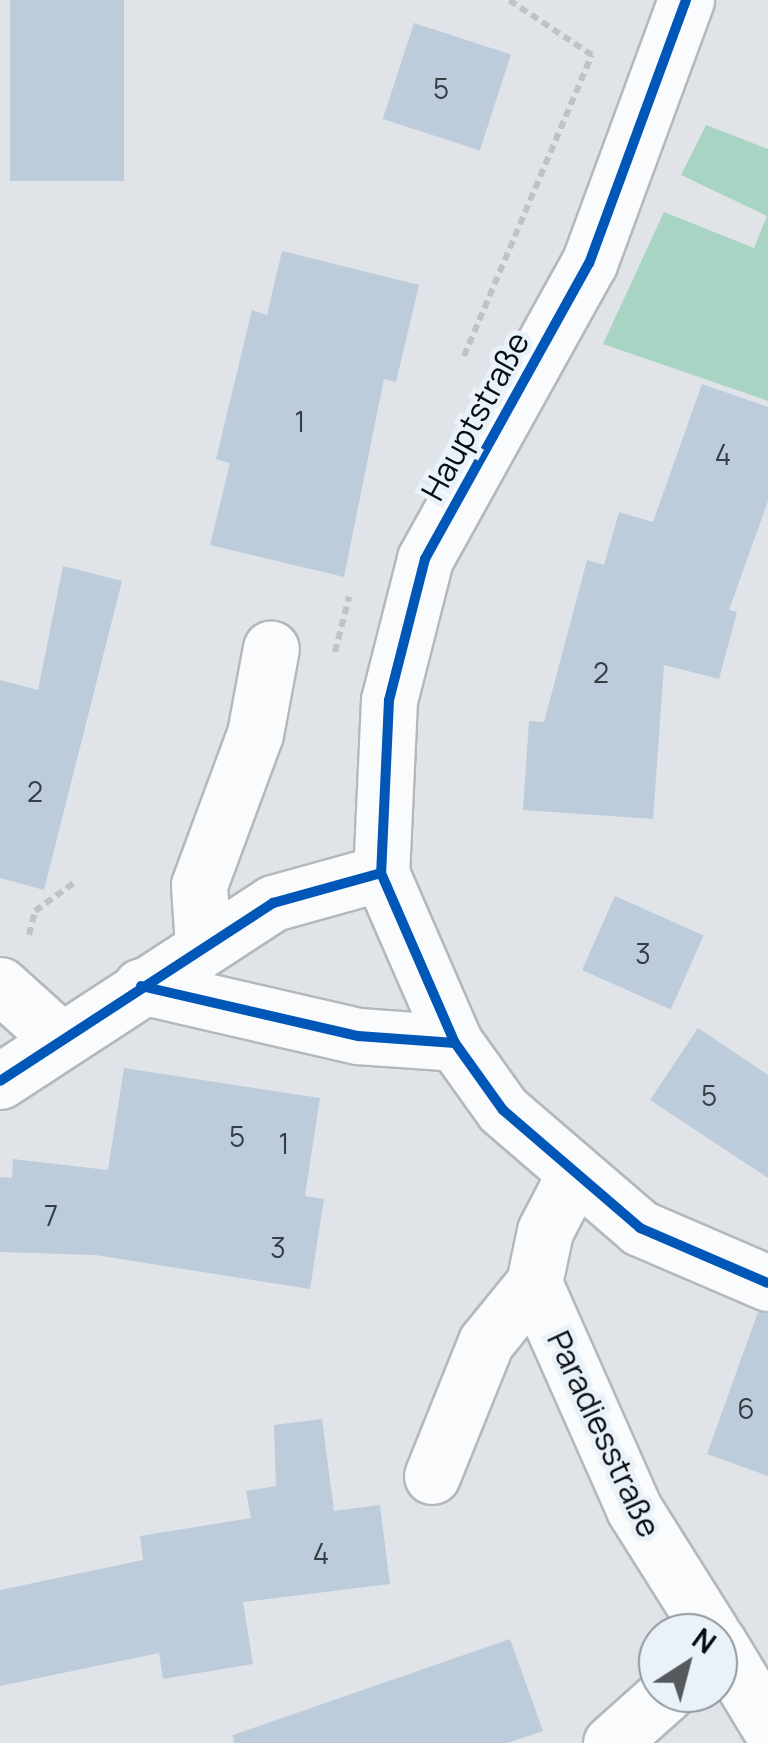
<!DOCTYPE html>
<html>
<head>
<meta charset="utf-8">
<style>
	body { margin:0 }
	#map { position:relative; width:768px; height:1743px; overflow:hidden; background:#e0e4e8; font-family:Manrope,sans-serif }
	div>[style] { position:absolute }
	.green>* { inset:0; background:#a8d5c3 }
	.building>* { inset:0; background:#bcccdb; transform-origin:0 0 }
	.path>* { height:6px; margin-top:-3px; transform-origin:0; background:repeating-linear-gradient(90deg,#c0c2c3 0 8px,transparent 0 13px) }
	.roads { filter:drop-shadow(2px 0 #b5b8bb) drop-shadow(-2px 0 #b5b8bb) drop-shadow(0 2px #b5b8bb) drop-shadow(0 -2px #b5b8bb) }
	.minor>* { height:55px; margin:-27.5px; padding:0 27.5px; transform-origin:27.5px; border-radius:27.5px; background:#fafbfc }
	.cycleway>* { height:10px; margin:-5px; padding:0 5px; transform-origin:5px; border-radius:5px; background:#0057b8 }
	span { translate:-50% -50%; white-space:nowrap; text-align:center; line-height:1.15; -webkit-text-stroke:10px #e9f1f9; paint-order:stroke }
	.number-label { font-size:28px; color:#363d43 }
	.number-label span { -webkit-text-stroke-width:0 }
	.street-label { font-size:32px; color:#0a0d10 }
	.north { position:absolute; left:638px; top:1613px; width:100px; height:100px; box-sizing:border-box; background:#e9f1f9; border:2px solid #90969c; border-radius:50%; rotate:36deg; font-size:28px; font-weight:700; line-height:40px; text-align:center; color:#0a0d10 }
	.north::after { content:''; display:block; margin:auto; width:35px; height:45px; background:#55585c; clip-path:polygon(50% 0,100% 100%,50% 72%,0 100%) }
</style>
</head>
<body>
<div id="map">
	<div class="green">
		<div style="clip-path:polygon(706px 125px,768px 149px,768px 401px,603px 344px,664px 212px,754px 248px,767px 216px,681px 175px)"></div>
	</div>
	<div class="building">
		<div style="left:10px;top:0;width:114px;height:181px"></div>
		<div style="left:414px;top:23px;width:102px;height:101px;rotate:18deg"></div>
		<div style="clip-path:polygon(282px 251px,419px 285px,396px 382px,384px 379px,344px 577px,210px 545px,230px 463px,216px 459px,252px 310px,267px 315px)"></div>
		<div style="clip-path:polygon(702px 384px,768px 407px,768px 501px,729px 610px,737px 612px,719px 679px,664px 665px,653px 819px,523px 810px,529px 721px,544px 722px,587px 560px,604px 565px,619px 512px,653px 522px)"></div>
		<div style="clip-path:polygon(63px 566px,122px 581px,44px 890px,0 878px,0 680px,38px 690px)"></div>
		<div style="left:615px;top:896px;width:97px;height:81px;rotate:24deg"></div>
		<div style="clip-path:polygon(698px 1028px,768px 1075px,768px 1178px,650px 1100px)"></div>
		<div style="clip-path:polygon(124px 1068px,320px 1098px,305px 1196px,324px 1199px,310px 1289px,95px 1255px,0 1252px,0 1177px,12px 1178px,13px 1159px,108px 1170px)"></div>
		<div style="clip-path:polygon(758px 1312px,768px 1314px,768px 1476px,707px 1454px)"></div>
		<div style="clip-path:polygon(322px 1419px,334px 1511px,380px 1505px,390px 1584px,243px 1602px,253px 1664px,163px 1679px,159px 1653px,0 1686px,0 1590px,143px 1560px,140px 1536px,251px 1518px,246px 1491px,276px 1486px,274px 1425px)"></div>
		<div style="clip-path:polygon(510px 1639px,543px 1731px,507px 1743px,234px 1743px,233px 1735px)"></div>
	</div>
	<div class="path">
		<div style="left:464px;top:356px;width:327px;rotate:-67deg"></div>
		<div style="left:592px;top:55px;width:100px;rotate:-146.5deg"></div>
		<div style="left:335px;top:652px;width:57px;rotate:-75.7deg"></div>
		<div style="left:29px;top:935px;width:25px;rotate:-76deg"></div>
		<div style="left:35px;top:911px;width:49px;rotate:-35.9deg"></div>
	</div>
	<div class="roads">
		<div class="minor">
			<div style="left:686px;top:0;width:280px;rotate:110.2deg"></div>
			<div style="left:589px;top:263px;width:338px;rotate:119deg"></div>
			<div style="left:425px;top:559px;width:146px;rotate:104.3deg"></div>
			<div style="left:389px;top:700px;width:173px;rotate:92.6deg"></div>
			<div style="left:381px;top:873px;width:185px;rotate:66.5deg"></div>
			<div style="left:455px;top:1043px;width:82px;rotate:54.4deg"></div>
			<div style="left:503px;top:1110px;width:181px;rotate:40.7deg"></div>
			<div style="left:640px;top:1228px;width:139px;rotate:23.3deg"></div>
			<div style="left:203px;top:947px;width:62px;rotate:-93.7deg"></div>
			<div style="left:199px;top:885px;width:161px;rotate:-69.7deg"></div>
			<div style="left:255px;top:734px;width:87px;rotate:-79.5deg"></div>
			<div style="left:0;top:985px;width:82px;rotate:42deg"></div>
			<div style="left:141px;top:986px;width:223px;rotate:13deg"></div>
			<div style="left:358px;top:1036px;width:97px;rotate:4.1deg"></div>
			<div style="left:0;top:1081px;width:326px;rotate:-33.1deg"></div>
			<div style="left:273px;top:903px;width:112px;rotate:-15.5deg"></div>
			<div style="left:573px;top:1177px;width:61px;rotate:117.4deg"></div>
			<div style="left:545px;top:1231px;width:53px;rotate:101.9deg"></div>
			<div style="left:534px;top:1283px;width:247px;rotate:66.1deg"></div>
			<div style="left:634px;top:1509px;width:146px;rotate:57.8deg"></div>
			<div style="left:432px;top:1476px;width:144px;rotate:-68.1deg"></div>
			<div style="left:486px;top:1342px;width:76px;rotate:-50.9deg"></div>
			<div style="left:718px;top:1642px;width:97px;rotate:58.9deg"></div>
			<div style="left:611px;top:1743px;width:75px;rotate:-41.8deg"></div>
		</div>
	</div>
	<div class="cycleway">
		<div style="left:686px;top:0;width:280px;rotate:110.2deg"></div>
		<div style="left:589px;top:263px;width:338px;rotate:119deg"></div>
		<div style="left:425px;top:559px;width:146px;rotate:104.3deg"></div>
		<div style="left:389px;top:700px;width:173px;rotate:92.6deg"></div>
		<div style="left:381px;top:873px;width:185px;rotate:66.5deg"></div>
		<div style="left:455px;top:1043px;width:82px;rotate:54.4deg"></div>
		<div style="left:503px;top:1110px;width:181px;rotate:40.7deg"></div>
		<div style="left:640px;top:1228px;width:139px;rotate:23.3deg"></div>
		<div style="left:141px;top:986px;width:223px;rotate:13deg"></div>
		<div style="left:358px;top:1036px;width:97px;rotate:4.1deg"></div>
		<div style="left:0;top:1081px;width:326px;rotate:-33.1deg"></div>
		<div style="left:273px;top:903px;width:112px;rotate:-15.5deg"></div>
	</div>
	<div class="number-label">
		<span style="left:441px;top:88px">5</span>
		<span style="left:300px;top:421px">1</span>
		<span style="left:723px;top:454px">4</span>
		<span style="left:601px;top:672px">2</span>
		<span style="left:35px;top:791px">2</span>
		<span style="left:643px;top:953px">3</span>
		<span style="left:709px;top:1095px">5</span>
		<span style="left:237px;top:1136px">5</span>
		<span style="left:284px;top:1143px">1</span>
		<span style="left:51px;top:1215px">7</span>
		<span style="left:278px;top:1247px">3</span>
		<span style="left:746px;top:1408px">6</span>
		<span style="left:321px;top:1553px">4</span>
	</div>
	<div class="street-label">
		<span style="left:475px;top:416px;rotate:-61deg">Hauptstraße</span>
		<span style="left:604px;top:1434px;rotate:65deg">Paradiesstraße</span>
	</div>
	<div class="north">N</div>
</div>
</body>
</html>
